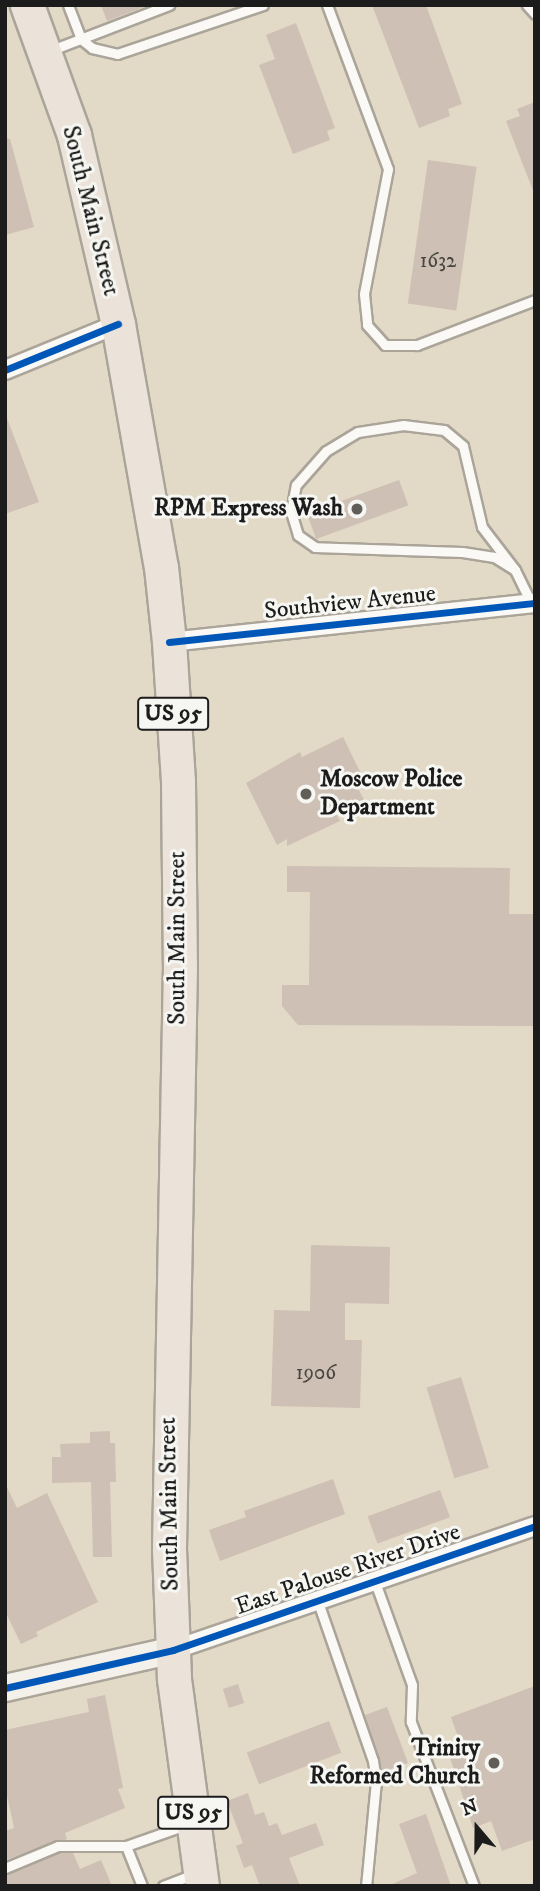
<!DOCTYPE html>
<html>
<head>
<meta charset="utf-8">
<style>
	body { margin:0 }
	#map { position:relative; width:540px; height:1891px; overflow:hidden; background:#e2d9c6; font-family:"IM FELL DW Pica",serif }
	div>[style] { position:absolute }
	.building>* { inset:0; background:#cec0b4; transform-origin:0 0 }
	.roads { filter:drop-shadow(2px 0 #aaa499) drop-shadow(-2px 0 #aaa499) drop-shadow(0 2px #aaa499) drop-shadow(0 -2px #aaa499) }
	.lane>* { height:9px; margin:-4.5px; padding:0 4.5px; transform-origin:4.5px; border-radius:4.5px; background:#fbf9f6 }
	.street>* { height:18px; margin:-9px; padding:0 9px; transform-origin:9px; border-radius:9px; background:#fbf9f6 }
	.secondary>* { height:26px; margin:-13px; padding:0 13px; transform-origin:13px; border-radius:13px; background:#f4f1eb }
	.highway>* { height:33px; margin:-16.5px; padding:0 16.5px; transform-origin:16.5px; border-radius:16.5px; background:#ebe3da }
	.cycleway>* { height:7px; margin:-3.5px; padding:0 3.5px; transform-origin:3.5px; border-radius:3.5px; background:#0057b8 }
	.dots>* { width:19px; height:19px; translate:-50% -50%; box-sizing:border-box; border:4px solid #f6f6f2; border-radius:50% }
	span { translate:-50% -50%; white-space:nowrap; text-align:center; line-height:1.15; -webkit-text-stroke:6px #f6f6f2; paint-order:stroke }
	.number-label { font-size:21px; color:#484542 }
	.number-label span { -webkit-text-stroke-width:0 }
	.shield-label span { padding:2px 5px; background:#f6f6f2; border:2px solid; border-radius:5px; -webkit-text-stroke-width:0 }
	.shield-label { font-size:23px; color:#1c1c1c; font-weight:700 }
	.street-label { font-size:24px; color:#1c1c1c }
	.poi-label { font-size:24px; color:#1c1c1c; font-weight:700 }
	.right { translate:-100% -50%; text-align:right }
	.left { translate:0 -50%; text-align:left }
	.frame { position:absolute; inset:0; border:7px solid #1c1c1c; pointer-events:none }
	.north { position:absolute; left:442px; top:1793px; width:70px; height:70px; -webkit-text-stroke:5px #f6f6f2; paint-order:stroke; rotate:340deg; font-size:19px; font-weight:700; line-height:28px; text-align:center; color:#1c1c1c }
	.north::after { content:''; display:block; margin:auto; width:24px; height:32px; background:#1c1c1c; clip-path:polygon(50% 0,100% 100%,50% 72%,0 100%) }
</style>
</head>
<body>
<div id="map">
	<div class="building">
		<div style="clip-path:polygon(101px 5px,149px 5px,107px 21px)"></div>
		<div style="clip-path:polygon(372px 5px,426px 5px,462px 104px,448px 109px,450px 116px,419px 128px)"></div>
		<div style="clip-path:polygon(296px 23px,335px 128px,327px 131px,330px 140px,293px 154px,259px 65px,275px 59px,266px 35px)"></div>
		<div style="clip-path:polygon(535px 102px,535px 193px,534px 193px,506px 121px,520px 116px,517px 109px)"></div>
		<div style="clip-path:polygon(5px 138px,10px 139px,34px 227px,5px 235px)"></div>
		<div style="left:428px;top:160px;width:49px;height:145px;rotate:8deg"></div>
		<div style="clip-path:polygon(5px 413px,39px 502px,5px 514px)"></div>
		<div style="left:399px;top:480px;width:27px;height:98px;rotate:70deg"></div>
		<div style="clip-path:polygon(343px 737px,366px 784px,358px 788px,364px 800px,336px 814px,340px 821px,287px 846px,287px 839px,277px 845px,246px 783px,300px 752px,302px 757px)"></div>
		<div style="clip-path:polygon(287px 866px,510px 868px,509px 914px,535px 914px,535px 1026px,298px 1025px,282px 1006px,282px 985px,309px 985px,310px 892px,287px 892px)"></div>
		<div style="clip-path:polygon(311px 1245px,390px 1247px,389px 1304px,345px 1303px,345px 1340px,362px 1340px,360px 1408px,271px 1406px,274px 1310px,310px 1311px)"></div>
		<div style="left:461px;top:1377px;width:95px;height:36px;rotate:73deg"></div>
		<div style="clip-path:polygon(110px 1431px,110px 1443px,115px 1443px,116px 1482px,110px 1482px,112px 1557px,93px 1557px,91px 1482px,52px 1483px,52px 1457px,61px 1457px,60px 1444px,90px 1443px,90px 1432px)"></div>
		<div style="clip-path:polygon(333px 1479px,345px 1514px,220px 1561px,209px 1530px,246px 1517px,244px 1511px)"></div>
		<div style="clip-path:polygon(5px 1483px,17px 1508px,47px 1493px,98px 1602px,36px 1632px,38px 1636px,21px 1644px,5px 1611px)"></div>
		<div style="left:440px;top:1490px;width:29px;height:77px;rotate:70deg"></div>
		<div style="left:238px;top:1684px;width:20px;height:16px;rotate:72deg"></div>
		<div style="clip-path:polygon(535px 1686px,535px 1839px,502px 1851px,491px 1821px,473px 1828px,447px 1748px,460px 1743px,451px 1717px)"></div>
		<div style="clip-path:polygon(105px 1695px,123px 1788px,118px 1789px,125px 1808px,65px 1833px,67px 1839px,5px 1860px,5px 1831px,14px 1828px,5px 1786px,5px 1730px,89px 1712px,87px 1699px)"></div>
		<div style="clip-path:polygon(387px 1707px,408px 1763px,382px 1772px,365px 1715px)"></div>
		<div style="left:329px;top:1721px;width:34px;height:88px;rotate:69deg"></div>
		<div style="clip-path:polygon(248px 1793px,255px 1815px,264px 1812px,269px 1826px,277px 1823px,282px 1835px,316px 1823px,324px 1845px,289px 1858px,300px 1886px,260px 1886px,252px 1865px,244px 1868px,236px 1846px,243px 1843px,227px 1801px)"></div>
		<div style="clip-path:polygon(426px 1814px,451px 1886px,388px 1886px,417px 1873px,399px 1824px)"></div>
		<div style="clip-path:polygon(59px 1853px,73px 1853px,80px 1869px,101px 1860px,112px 1886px,5px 1886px,5px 1875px)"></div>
	</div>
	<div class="roads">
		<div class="lane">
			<div style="left:68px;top:5px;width:36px;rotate:69deg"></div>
			<div style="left:81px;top:39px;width:14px;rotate:39deg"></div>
			<div style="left:92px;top:48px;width:26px;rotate:13deg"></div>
			<div style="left:117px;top:54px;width:154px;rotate:-18.6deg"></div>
			<div style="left:327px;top:5px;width:175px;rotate:69.6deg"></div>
			<div style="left:388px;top:169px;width:127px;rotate:100.9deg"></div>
			<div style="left:364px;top:294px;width:31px;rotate:84deg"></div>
			<div style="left:367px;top:325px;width:27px;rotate:48deg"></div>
			<div style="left:385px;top:345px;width:32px"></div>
			<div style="left:417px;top:345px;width:126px;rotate:-20.9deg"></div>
			<div style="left:527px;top:5px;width:12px;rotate:48deg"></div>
			<div style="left:49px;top:51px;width:129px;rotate:-21deg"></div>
			<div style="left:515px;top:570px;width:25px;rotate:-148deg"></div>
			<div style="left:494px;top:557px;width:32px;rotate:-171deg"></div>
			<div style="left:462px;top:552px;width:147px;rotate:-178.1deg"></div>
			<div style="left:315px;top:547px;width:21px;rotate:-145deg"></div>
			<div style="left:298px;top:535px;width:24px;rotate:-107deg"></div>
			<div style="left:291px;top:512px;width:27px;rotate:-80deg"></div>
			<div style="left:296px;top:485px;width:45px;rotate:-48.6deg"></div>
			<div style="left:326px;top:451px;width:37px;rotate:-31deg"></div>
			<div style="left:358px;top:432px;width:46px;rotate:-8.8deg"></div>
			<div style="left:403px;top:425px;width:41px;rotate:7deg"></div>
			<div style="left:444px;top:430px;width:25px;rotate:40deg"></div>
			<div style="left:463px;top:446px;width:83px;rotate:76.8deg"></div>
			<div style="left:482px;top:527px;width:54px;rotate:52.5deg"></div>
			<div style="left:515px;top:570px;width:37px;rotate:64deg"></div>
			<div style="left:375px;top:1582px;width:109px;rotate:70.2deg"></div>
			<div style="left:412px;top:1685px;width:37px;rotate:92deg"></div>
			<div style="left:411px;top:1722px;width:176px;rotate:69deg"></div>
			<div style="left:318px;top:1602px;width:168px;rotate:70.9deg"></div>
			<div style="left:373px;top:1761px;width:20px;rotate:81deg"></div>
			<div style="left:376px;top:1781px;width:105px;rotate:95.4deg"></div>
			<div style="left:5px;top:1868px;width:57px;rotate:-22.5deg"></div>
			<div style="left:58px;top:1846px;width:68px"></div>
			<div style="left:142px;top:1886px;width:43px;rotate:-111.8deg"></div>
			<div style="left:126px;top:1846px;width:64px;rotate:-19.3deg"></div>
			<div style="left:163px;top:1886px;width:34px;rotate:-21deg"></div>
		</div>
		<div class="street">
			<div style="left:5px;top:370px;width:122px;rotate:-22.2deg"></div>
			<div style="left:169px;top:642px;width:368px;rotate:-6.1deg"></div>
			<div style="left:173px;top:1650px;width:383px;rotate:-18.9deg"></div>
		</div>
		<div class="secondary">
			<div style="left:5px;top:1688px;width:172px;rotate:-12.7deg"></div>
		</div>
		<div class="highway">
			<div style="left:27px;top:5px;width:138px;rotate:70.1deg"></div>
			<div style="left:74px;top:135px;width:194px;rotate:76.9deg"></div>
			<div style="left:118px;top:324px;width:247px;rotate:80deg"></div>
			<div style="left:161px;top:567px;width:75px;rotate:83.9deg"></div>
			<div style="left:169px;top:642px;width:140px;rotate:86.3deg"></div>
			<div style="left:178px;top:782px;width:183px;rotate:89.4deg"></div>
			<div style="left:180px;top:965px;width:583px;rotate:91.08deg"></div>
			<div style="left:169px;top:1548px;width:131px;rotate:87.8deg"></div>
			<div style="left:174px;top:1679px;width:209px;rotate:82.3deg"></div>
		</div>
	</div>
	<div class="cycleway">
		<div style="left:5px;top:370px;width:122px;rotate:-22.2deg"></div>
		<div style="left:169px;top:642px;width:368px;rotate:-6.1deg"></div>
		<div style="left:5px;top:1688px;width:172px;rotate:-12.7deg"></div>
		<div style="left:173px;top:1650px;width:383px;rotate:-18.9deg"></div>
	</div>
	<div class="dots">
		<div style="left:357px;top:509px;background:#615e58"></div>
		<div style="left:306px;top:794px;background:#615e58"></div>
		<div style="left:494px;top:1763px;background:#615e58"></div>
	</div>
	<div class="number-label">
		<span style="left:438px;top:261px">1632</span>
		<span style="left:316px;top:1373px">1906</span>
	</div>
	<div class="shield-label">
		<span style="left:173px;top:714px">US 95</span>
		<span style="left:193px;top:1813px">US 95</span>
	</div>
	<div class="street-label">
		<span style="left:90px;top:211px;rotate:76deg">South Main Street</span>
		<span style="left:350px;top:603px;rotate:-6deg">Southview Avenue</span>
		<span style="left:178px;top:938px;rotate:-90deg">South Main Street</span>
		<span style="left:170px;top:1504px;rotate:-91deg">South Main Street</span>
		<span style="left:348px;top:1570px;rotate:-19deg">East Palouse River Drive</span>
	</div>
	<div class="poi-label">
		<span class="right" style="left:343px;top:509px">RPM Express Wash</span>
		<span class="left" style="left:320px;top:794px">Moscow Police<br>Department</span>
		<span class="right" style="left:480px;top:1763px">Trinity<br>Reformed Church</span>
	</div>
	<div class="frame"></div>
	<div class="north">N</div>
</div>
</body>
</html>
